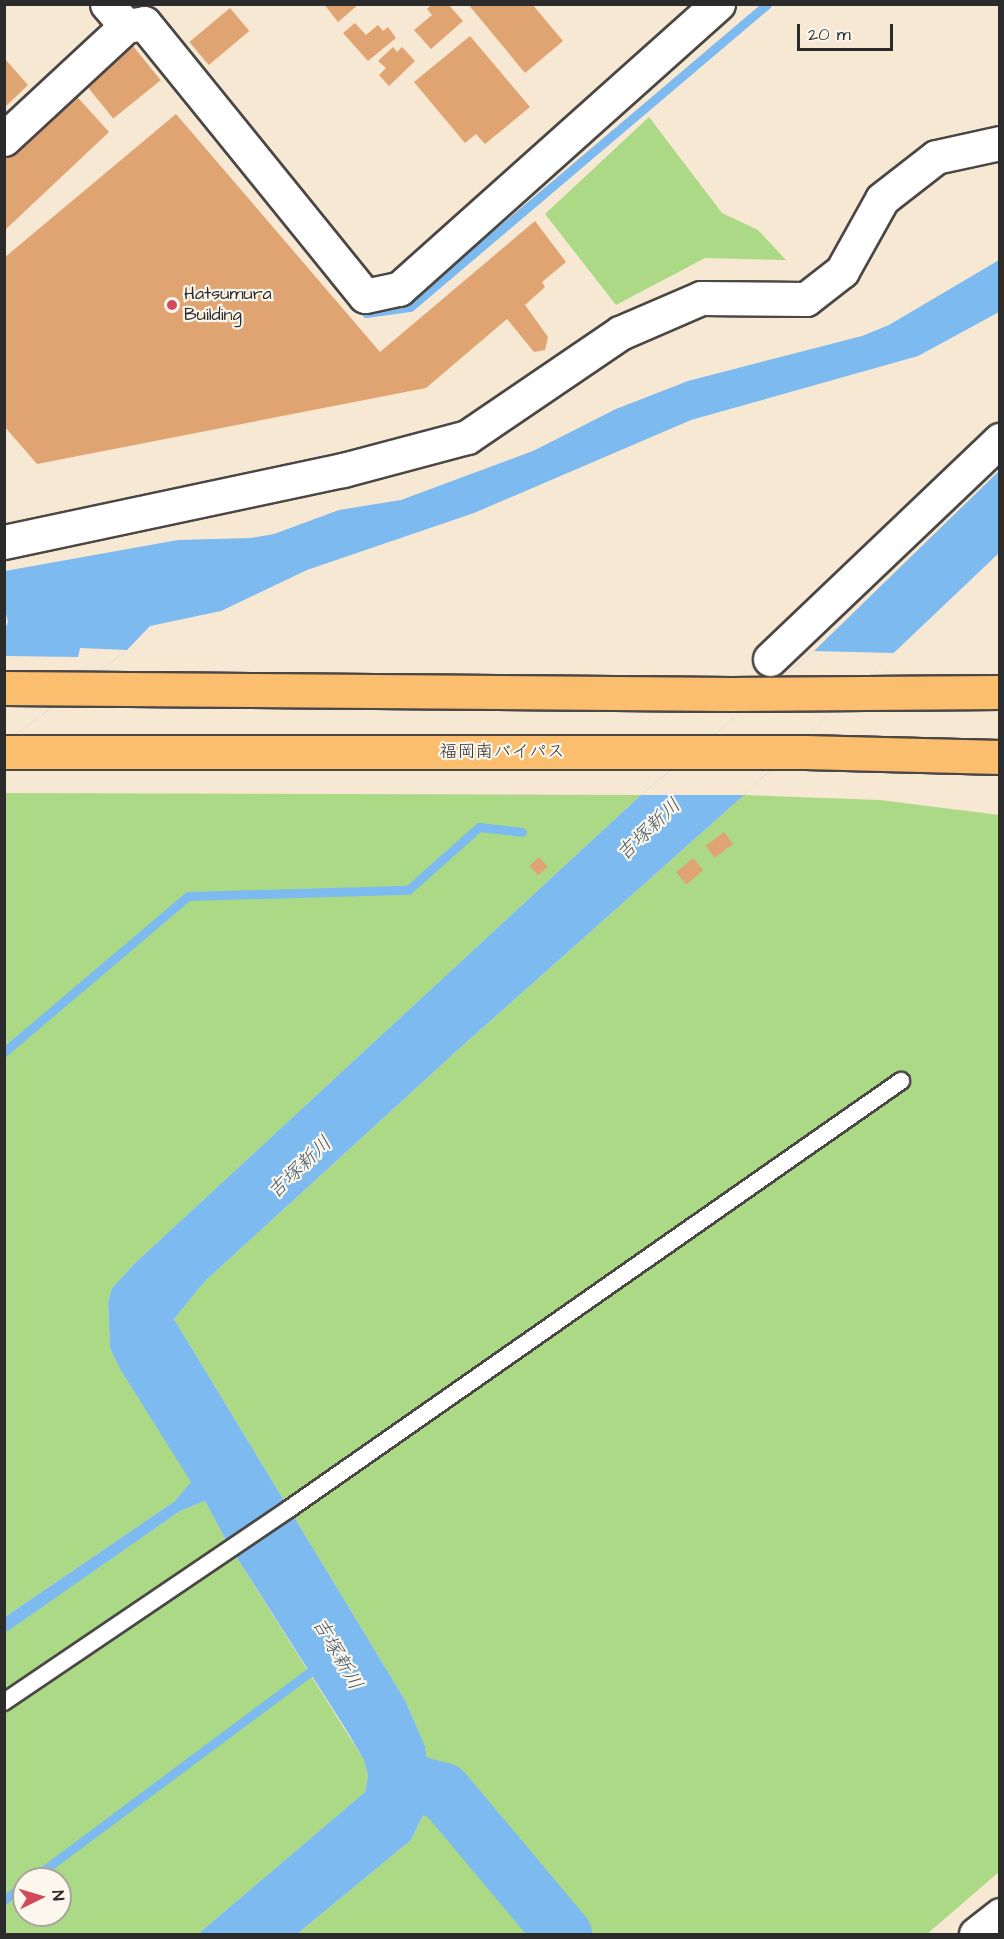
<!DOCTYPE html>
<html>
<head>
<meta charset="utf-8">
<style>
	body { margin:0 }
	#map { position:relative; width:1004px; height:1939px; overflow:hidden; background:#f7e8d3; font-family:"Architects Daughter","Klee One",sans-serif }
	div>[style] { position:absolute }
	.green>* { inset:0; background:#acd986 }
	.water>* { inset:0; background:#7cbaef }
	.pier>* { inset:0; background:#f7e8d3 }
	.stream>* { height:9px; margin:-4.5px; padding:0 4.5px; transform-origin:4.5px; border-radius:4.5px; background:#7cbaef }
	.river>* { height:57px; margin:-28.5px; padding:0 28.5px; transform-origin:28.5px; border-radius:28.5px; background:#7cbaef }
	.building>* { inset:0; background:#e0a372; transform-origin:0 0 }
	.roads { filter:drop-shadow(2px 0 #4a4744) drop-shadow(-2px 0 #4a4744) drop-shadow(0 2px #4a4744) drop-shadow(0 -2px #4a4744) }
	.service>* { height:16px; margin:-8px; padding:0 8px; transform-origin:8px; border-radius:8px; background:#fff }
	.minor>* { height:33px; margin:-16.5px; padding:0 16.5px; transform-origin:16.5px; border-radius:16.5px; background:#fff }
	.tertiary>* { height:33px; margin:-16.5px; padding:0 16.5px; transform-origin:16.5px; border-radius:16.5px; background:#fff }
	.trunk>* { height:33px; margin:-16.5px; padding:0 16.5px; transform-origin:16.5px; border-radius:16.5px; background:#fbbd6e }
	.dots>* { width:16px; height:16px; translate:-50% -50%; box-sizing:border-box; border:3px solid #fbf7ec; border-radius:50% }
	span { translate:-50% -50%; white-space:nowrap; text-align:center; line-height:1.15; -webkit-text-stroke:4.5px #fbf7ec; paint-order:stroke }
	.poi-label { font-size:18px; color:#2b2b2b }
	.left { translate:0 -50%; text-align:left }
	.street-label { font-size:18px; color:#2b2b2b }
	.water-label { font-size:20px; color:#435666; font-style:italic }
	.frame { position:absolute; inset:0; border:6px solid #2b2b2b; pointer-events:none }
	.north { position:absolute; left:12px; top:1867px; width:60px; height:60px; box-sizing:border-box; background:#fbf7ec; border:2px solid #a8a59f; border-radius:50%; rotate:85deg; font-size:16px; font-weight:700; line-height:24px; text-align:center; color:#2b2b2b }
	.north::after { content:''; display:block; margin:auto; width:21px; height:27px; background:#d1495b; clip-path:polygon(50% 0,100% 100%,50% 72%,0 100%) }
	.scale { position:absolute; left:797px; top:24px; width:96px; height:27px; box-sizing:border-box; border:3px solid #2b2b2b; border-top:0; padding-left:8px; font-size:18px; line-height:21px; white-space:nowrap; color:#2b2b2b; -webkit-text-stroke:4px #fbf7ec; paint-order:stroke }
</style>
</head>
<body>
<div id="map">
	<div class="green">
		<div style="clip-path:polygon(649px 117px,722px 213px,758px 230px,786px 260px,705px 258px,616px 305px,545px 214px)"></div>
		<div style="clip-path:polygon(5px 793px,641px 795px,134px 1264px,112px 1288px,108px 1302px,110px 1348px,120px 1369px,192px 1482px,175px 1501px,5px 1617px)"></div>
		<div style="clip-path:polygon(744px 795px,880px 800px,999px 815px,999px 1872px,927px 1934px,297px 1934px,411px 1840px,428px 1805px,431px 1787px,425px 1746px,405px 1700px,174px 1319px,205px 1281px,461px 1047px)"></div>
		<div style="clip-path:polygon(evenodd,205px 1501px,227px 1542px,364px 1760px,368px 1776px,365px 1792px,198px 1934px,5px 1934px,4px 1633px,180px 1511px,205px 1501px,24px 1879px,60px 1879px,60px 1915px,24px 1915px,24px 1879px)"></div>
	</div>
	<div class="water">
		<div style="clip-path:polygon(999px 260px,999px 312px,918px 356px,691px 420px,474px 513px,307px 570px,221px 611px,150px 626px,127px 650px,5px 743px,4px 631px,8px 622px,5px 610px,5px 571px,178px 540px,251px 538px,274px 534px,339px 510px,401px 500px,533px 451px,616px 409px,688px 381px,862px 336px,889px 325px)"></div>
		<div style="clip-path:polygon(999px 471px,999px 553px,744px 795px,461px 1047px,205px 1281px,174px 1319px,405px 1700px,425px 1746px,431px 1787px,428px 1805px,411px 1840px,297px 1934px,198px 1934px,365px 1792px,368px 1776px,364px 1760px,347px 1731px,227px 1542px,205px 1501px,180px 1511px,5px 1633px,5px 1617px,175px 1501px,191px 1482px,120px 1369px,110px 1348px,108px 1302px,112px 1288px,134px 1264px,641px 795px,814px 651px)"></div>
		<div style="clip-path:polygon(467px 1812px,569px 1934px,555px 1934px,459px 1821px)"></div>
	</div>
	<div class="pier">
		<div style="clip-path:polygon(80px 648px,127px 650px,5px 743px,5px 656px,78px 657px)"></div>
		<div style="clip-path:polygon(814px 651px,894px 653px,744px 795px,641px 795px)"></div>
	</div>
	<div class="stream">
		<div style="left:366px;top:313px;width:44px;rotate:-7.8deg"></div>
		<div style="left:410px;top:307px;width:468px;rotate:-40.3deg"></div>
		<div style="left:4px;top:1052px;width:241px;rotate:-40.3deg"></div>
		<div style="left:188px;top:896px;width:220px;rotate:-1.6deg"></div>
		<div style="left:408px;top:890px;width:95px;rotate:-41.6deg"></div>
		<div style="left:479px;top:827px;width:43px;rotate:6.6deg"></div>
		<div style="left:423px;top:1778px;width:49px;rotate:40.9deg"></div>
		<div style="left:460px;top:1810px;width:18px;rotate:49deg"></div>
		<div style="left:32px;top:1879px;width:358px;rotate:-36.7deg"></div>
		<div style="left:4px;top:1900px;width:25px;rotate:-37deg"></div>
	</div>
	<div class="river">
		<div style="left:403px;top:1780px;width:41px;rotate:15.4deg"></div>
		<div style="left:443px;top:1791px;width:187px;rotate:50deg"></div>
	</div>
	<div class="building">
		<div style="clip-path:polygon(324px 4px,359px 4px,338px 22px)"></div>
		<div style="clip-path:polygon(432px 4px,448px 4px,463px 21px,431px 49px,414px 30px,432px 15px,427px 9px)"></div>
		<div style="clip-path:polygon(468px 4px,532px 4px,563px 41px,525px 73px)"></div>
		<div style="left:230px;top:8px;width:30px;height:53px;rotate:50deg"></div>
		<div style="clip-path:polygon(355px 23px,366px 35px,378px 25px,383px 31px,388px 27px,396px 38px,368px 61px,343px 33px)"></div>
		<div style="clip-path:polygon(470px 36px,530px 107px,485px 144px,476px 134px,465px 143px,414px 82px)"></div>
		<div style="left:133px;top:46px;width:44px;height:61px;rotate:51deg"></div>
		<div style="clip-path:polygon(393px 47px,397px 52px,402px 47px,415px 61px,389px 86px,379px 75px,386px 68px,378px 61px)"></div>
		<div style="clip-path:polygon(5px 59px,28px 85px,5px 107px)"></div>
		<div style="clip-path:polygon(70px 89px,109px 132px,5px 230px,5px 145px)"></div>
		<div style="clip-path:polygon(176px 114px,380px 352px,535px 221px,566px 262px,542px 282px,545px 287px,525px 305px,548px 337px,545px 350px,534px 352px,507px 319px,426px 388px,37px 464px,4px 426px,4px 258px)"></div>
		<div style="left:724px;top:832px;width:15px;height:23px;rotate:53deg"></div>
		<div style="left:539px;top:857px;width:13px;height:13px;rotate:48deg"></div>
		<div style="left:693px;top:858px;width:16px;height:22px;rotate:50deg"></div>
	</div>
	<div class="roads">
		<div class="service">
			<div style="left:4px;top:1702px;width:344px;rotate:-34.1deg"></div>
			<div style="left:289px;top:1509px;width:747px;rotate:-34.97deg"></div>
		</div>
		<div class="minor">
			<div style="left:4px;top:139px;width:166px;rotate:-42.8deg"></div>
			<div style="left:126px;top:26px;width:18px;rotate:-9deg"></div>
			<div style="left:144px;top:23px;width:351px;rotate:51deg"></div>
			<div style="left:365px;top:296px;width:35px;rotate:-12deg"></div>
			<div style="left:399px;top:289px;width:428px;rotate:-41.8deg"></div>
			<div style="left:4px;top:542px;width:347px;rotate:-12deg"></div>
			<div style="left:343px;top:470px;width:128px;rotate:-14.9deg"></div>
			<div style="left:467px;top:437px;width:185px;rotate:-34.2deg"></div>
			<div style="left:620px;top:333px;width:88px;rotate:-23.4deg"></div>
			<div style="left:701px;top:298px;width:105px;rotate:0.5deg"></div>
			<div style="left:806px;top:299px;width:46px;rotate:-37.9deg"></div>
			<div style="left:842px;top:271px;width:82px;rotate:-60.9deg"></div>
			<div style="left:882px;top:199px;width:68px;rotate:-37.9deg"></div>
			<div style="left:936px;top:157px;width:66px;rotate:-12.3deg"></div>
			<div style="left:770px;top:659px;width:318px;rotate:-43.6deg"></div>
		</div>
		<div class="tertiary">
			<div style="left:107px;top:4px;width:29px;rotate:49deg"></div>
			<div style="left:976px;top:1934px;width:31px;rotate:-38deg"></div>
		</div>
		<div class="trunk">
			<div style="left:4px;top:688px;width:727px;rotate:0.47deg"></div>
			<div style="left:731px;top:694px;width:269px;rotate:-0.4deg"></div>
			<div style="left:4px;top:752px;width:801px"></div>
			<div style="left:805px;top:752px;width:195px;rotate:1.5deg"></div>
		</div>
	</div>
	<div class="dots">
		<div style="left:172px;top:305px;background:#d1495b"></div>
	</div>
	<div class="poi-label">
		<span class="left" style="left:184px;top:305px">Hatsumura<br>Building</span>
	</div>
	<div class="street-label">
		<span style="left:502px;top:752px">福岡南バイパス</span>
	</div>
	<div class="water-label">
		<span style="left:649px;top:830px;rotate:-44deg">吉塚新川</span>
		<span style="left:300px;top:1168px;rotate:-44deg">吉塚新川</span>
		<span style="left:337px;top:1654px;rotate:60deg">吉塚新川</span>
	</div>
	<div class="frame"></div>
	<div class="north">N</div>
	<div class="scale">20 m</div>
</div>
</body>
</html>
